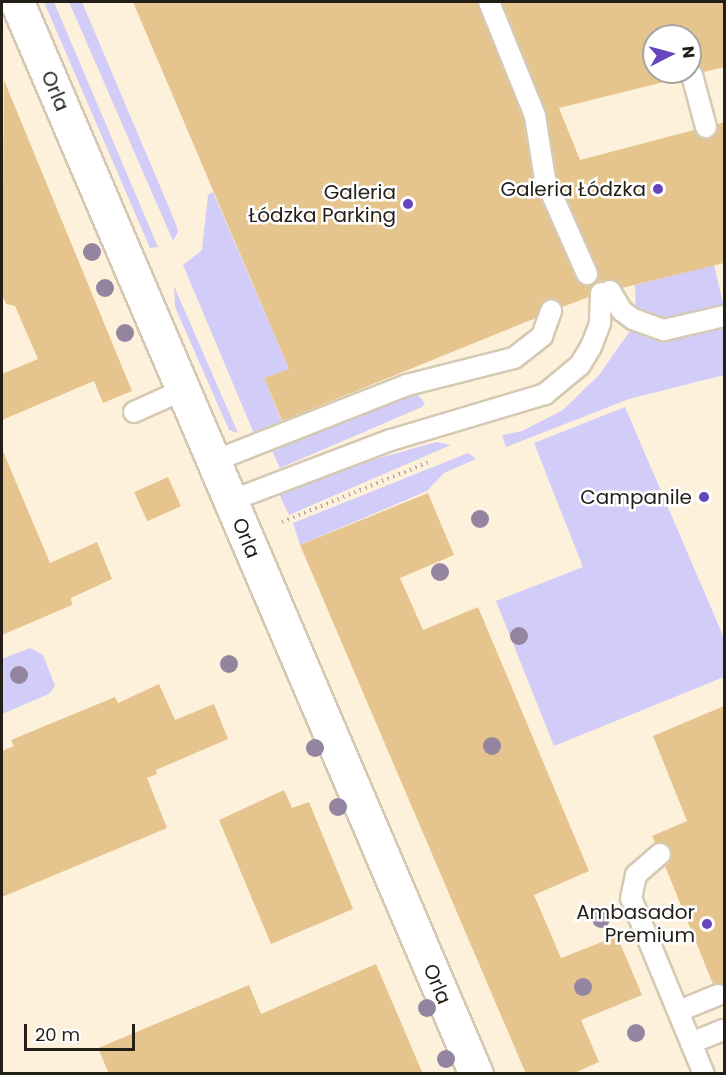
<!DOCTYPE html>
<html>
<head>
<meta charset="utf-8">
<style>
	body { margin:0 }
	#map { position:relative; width:726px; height:1075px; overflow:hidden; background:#fef1dc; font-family:Poppins,sans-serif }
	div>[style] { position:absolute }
	.green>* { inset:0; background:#d2cdf8 }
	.building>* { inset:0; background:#e5c58d; transform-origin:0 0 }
	.path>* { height:4px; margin-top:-2px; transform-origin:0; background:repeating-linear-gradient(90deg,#b9af9e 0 1.5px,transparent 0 6px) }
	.roads { filter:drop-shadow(2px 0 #d5c9b4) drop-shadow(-2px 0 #d5c9b4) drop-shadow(0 2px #d5c9b4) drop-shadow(0 -2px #d5c9b4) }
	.service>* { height:20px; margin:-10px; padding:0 10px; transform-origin:10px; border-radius:10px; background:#fff }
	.minor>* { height:33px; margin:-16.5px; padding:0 16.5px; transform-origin:16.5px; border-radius:16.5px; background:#fff }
	.trees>* { width:18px; height:18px; margin:-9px; border-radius:50%; background:#9385a0 }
	.dots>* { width:16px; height:16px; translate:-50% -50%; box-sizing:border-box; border:3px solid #fff; border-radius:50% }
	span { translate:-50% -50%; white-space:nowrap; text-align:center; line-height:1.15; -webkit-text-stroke:5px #fff; paint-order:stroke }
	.street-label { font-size:20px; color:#231e17 }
	.poi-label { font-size:20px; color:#231e17 }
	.right { translate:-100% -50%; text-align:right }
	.frame { position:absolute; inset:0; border:3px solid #231e17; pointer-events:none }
	.north { position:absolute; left:642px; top:24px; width:60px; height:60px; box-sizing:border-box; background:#fff; border:2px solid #a7a5a2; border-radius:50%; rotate:84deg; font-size:16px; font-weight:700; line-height:24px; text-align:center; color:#231e17 }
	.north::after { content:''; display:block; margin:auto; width:21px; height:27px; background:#6445bd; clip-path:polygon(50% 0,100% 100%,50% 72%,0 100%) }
	.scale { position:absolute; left:24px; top:1024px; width:111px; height:27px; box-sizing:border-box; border:3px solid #231e17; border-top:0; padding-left:8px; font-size:18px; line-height:21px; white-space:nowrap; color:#231e17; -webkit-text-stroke:4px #fff; paint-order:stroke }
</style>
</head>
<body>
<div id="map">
	<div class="green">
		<div style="clip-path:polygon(44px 2px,54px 2px,158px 247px,150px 248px)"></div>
		<div style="clip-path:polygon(69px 2px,82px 2px,176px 224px,178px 232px,173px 241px)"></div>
		<div style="clip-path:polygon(213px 192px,289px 369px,264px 378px,283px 425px,255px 436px,183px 265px,202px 250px,208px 195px)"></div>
		<div style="clip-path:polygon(714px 265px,724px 307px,724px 375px,629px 399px,506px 447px,502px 435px,522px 431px,563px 410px,599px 375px,632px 328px,636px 313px,635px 285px)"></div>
		<div style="clip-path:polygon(174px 286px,238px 433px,229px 430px,175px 307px)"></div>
		<div style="clip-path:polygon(418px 395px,425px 403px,422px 407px,280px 468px,272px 451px,394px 397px)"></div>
		<div style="clip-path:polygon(625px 407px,724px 638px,724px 677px,554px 746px,496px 601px,583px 567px,534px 443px)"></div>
		<div style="clip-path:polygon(436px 442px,451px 445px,289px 515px,279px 494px,327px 473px)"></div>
		<div style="clip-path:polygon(468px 453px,476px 459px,444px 473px,427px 491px,300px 545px,293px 523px)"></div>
		<div style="clip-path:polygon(30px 648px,43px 655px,55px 686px,49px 694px,2px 714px,2px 659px)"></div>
	</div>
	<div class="building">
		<div style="clip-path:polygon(133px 2px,477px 2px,523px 119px,534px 184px,576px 279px,586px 286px,597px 281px,598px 269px,557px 176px,546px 112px,502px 2px,724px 2px,724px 67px,704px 72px,690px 63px,690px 36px,654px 36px,654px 72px,680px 72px,680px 78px,559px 108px,580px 160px,694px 130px,702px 138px,710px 138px,717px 131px,718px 124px,724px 122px,724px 263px,622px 288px,610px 279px,596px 282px,589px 297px,562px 307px,548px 299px,536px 318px,282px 421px,264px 378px,289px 369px)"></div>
		<div style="clip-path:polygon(4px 80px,132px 391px,103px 403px,94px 381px,2px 420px,2px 374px,38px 359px,15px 306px,6px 304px,2px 294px)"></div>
		<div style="clip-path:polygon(2px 449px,50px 563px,97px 542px,112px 579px,71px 598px,72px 605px,2px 635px)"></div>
		<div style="left:168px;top:477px;width:32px;height:37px;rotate:66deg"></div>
		<div style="clip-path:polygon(428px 493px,454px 555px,400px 578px,423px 630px,478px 607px,589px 871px,534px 895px,561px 958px,617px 936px,642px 995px,581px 1020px,599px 1062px,572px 1074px,526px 1074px,300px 545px)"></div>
		<div style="clip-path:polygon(159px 684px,175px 720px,214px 704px,228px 739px,156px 770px,157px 774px,147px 778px,167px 828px,2px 897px,2px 751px,14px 746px,11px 740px,115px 697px,118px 703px)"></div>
		<div style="clip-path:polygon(724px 706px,724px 985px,713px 984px,665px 866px,672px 851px,664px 843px,655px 843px,652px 836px,687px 821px,653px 736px)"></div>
		<div style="clip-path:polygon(284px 790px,292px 808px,309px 802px,353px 909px,271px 944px,219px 820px)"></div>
		<div style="clip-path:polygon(376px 964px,423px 1074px,109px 1074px,98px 1048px,249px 985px,261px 1014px)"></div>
	</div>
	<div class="path">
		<div style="left:282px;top:522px;width:159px;rotate:-22.2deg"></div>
	</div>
	<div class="roads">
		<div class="service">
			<div style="left:489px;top:2px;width:123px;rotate:68deg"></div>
			<div style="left:535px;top:116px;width:64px;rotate:81deg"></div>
			<div style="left:545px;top:179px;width:104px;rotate:66.1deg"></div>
			<div style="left:692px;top:75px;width:54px;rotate:74.9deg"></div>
			<div style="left:610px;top:291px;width:23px;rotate:59deg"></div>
			<div style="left:622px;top:311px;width:14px;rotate:36deg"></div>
			<div style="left:633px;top:319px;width:33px;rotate:20deg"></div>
			<div style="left:664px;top:330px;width:62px;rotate:-13.1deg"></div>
			<div style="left:134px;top:412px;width:54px;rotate:-24.2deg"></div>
			<div style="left:214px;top:461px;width:207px;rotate:-21.5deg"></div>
			<div style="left:407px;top:385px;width:110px;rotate:-14.2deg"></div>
			<div style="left:514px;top:358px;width:36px;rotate:-38deg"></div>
			<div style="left:542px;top:336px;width:27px;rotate:-70deg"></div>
			<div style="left:230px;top:501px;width:172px;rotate:-20.8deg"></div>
			<div style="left:391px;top:440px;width:161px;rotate:-16.6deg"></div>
			<div style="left:545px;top:394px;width:45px;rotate:-39.6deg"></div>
			<div style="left:580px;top:365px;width:21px;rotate:-59deg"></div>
			<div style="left:591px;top:347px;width:26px;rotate:-69deg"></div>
			<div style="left:600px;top:323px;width:30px;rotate:-88deg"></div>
			<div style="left:660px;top:854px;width:32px;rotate:139deg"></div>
			<div style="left:636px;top:875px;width:24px;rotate:102deg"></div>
			<div style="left:631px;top:898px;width:191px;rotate:67.5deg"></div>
			<div style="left:679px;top:1011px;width:42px;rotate:-22.3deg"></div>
			<div style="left:691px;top:1043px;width:35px;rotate:-22deg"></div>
		</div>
		<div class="minor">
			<div style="left:17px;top:2px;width:1166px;rotate:66.82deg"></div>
		</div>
	</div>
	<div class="trees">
		<div style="left:92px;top:252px"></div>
		<div style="left:105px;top:288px"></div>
		<div style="left:125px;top:333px"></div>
		<div style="left:480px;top:519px"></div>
		<div style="left:440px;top:572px"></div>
		<div style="left:519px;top:636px"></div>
		<div style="left:229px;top:664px"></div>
		<div style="left:19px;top:675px"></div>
		<div style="left:492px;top:746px"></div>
		<div style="left:315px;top:748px"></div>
		<div style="left:338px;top:807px"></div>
		<div style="left:601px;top:919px"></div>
		<div style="left:583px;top:987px"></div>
		<div style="left:427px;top:1008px"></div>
		<div style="left:636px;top:1033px"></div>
		<div style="left:446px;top:1059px"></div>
	</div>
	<div class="dots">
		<div style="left:658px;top:189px;background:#6445bd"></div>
		<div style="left:408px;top:204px;background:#6445bd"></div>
		<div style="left:704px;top:497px;background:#6445bd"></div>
		<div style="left:707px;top:924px;background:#6445bd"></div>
	</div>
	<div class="street-label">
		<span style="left:55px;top:91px;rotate:67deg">Orla</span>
		<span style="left:246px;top:538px;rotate:67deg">Orla</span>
		<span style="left:437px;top:984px;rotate:67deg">Orla</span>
	</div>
	<div class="poi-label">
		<span class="right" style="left:646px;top:189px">Galeria Łódzka</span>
		<span class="right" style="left:396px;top:204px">Galeria<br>Łódzka Parking</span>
		<span class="right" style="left:692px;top:497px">Campanile</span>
		<span class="right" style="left:695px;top:924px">Ambasador<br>Premium</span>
	</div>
	<div class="frame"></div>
	<div class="north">N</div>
	<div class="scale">20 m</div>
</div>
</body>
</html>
